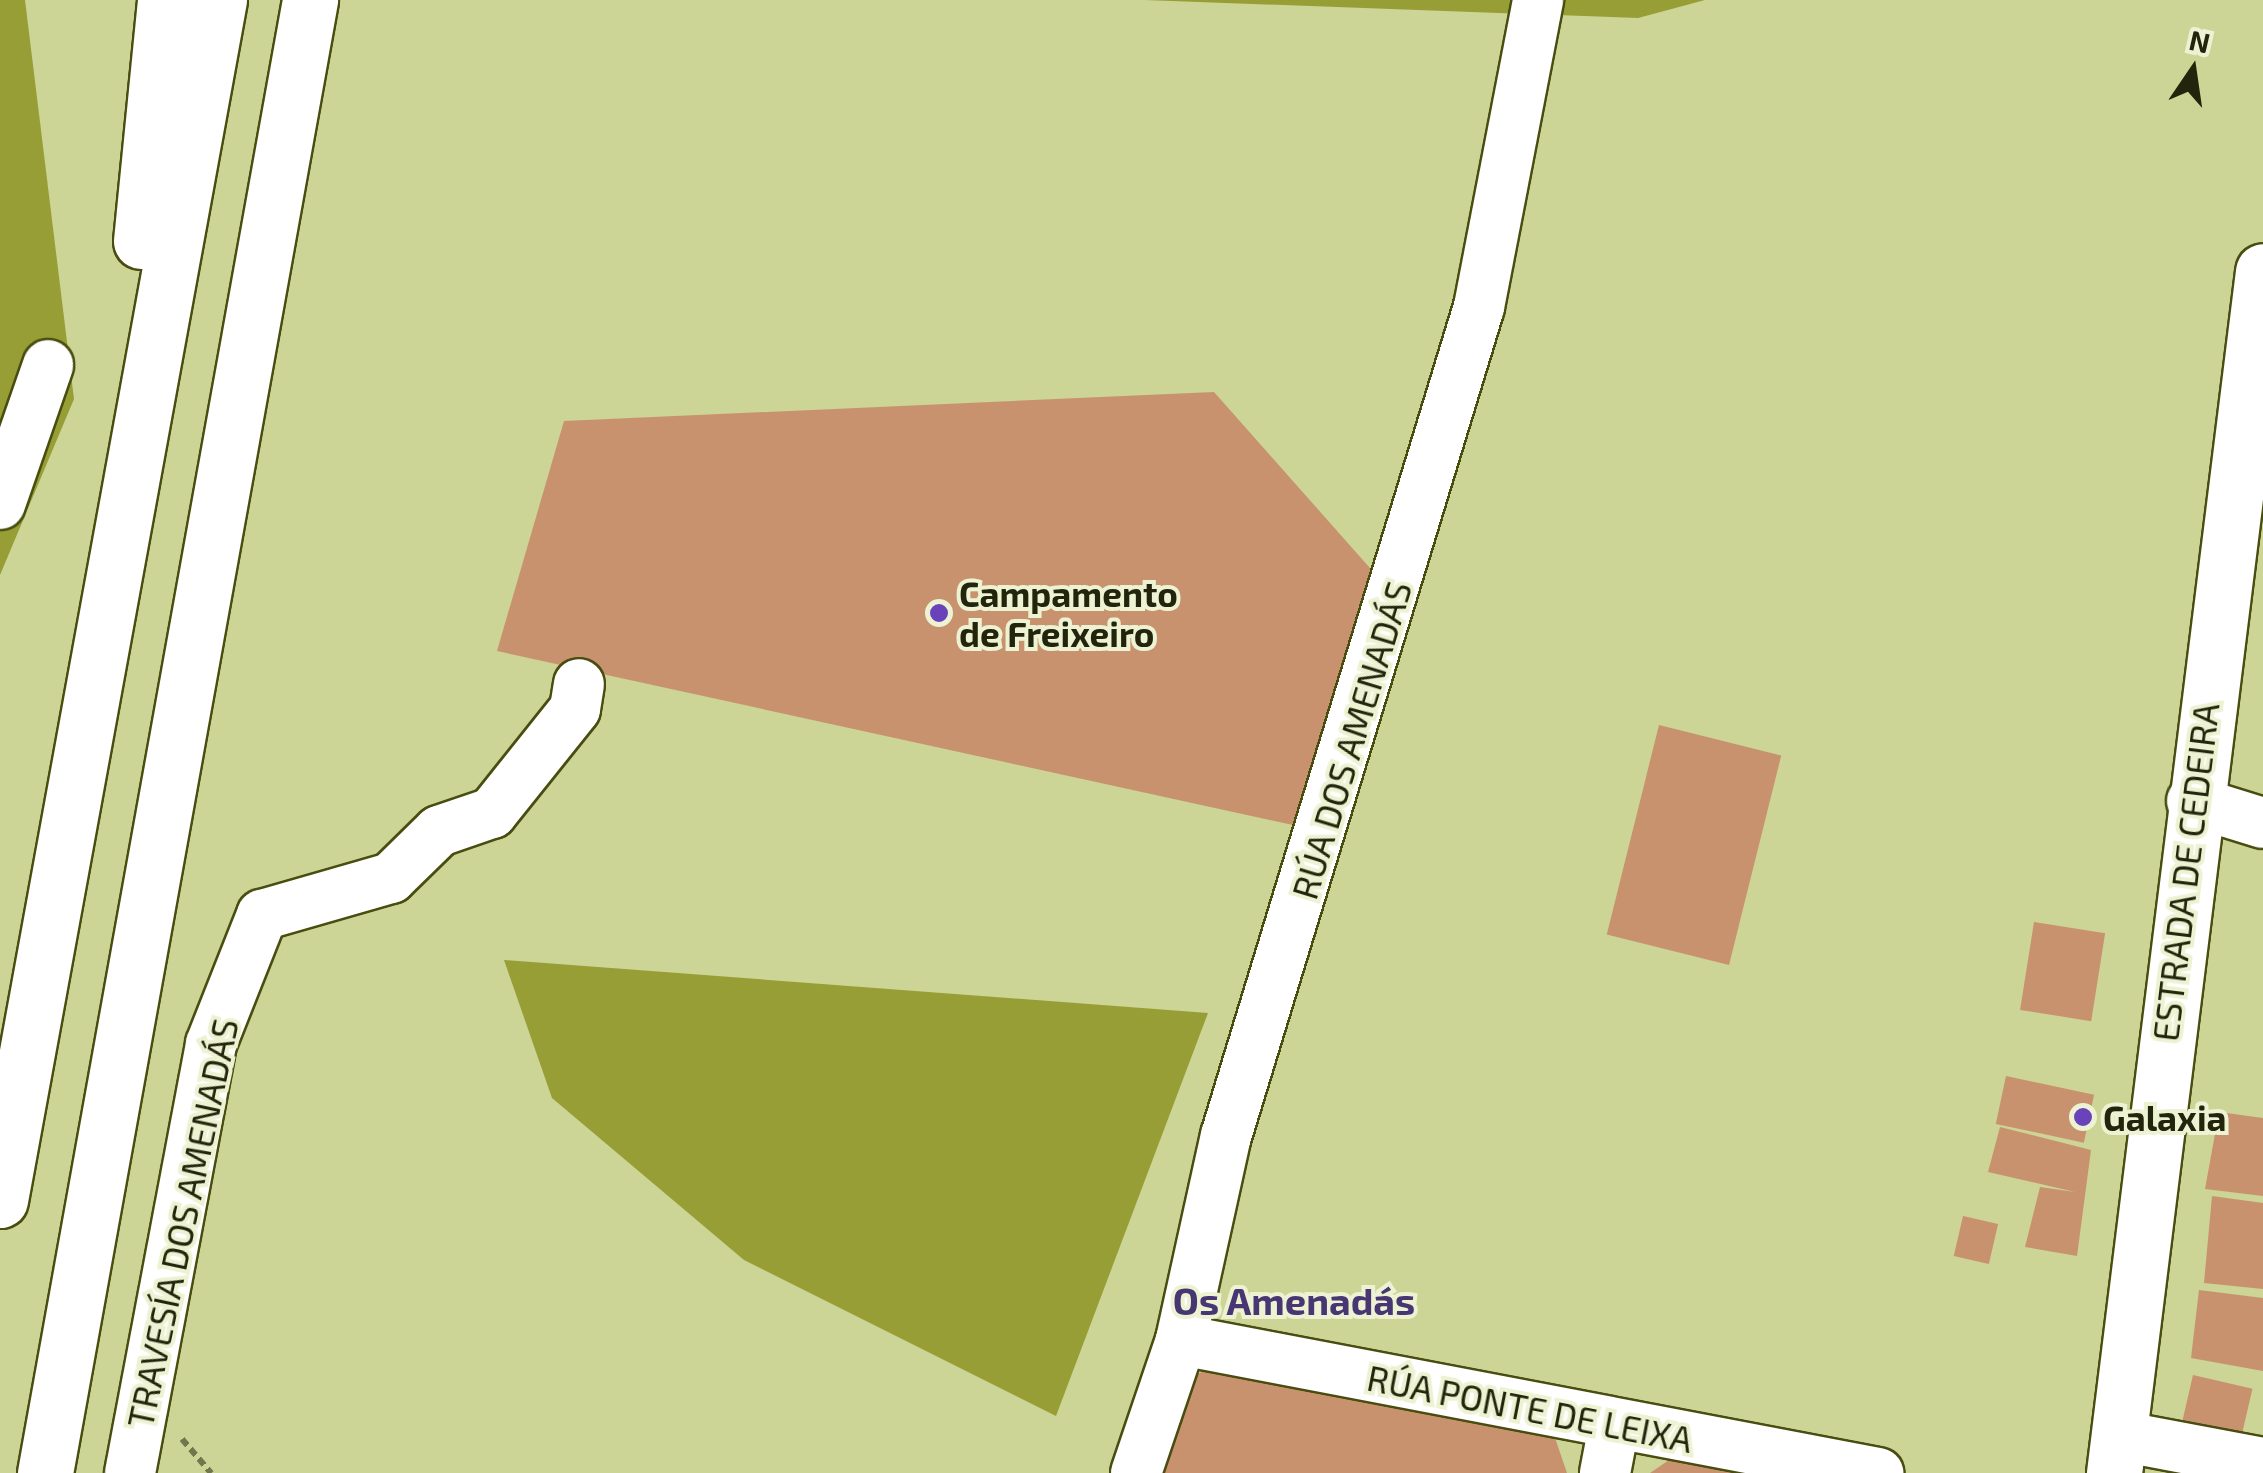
<!DOCTYPE html>
<html>
<head>
<meta charset="utf-8">
<style>
	body { margin:0 }
	#map { position:relative; width:2263px; height:1473px; overflow:hidden; background:#ccd496; font-family:"Exo 2",sans-serif }
	div>[style] { position:absolute }
	.forest>* { inset:0; background:#969e35 }
	.building>* { inset:0; background:#c8926f; transform-origin:0 0 }
	.path>* { height:6px; margin-top:-3px; transform-origin:0; background:repeating-linear-gradient(90deg,#71764c 0 8px,transparent 0 13px) }
	.roads { filter:drop-shadow(2px 0 #494d0f) drop-shadow(-2px 0 #494d0f) drop-shadow(0 2px #494d0f) drop-shadow(0 -2px #494d0f) }
	.minor>* { height:50px; margin:-25px; padding:0 25px; transform-origin:25px; border-radius:25px; background:#fff }
	.major>* { height:55px; margin:-27.5px; padding:0 27.5px; transform-origin:27.5px; border-radius:27.5px; background:#fff }
	.highway>* { height:55px; margin:-27.5px; padding:0 27.5px; transform-origin:27.5px; border-radius:27.5px; background:#fff }
	.dots>* { width:28px; height:28px; translate:-50% -50%; box-sizing:border-box; border:5px solid #edf2d3; border-radius:50% }
	span { translate:-50% -50%; white-space:nowrap; text-align:center; line-height:1.15; -webkit-text-stroke:8px #edf2d3; paint-order:stroke }
	.poi-label { font-size:35px; color:#22250c; font-weight:700 }
	.left { translate:0 -50%; text-align:left }
	.street-label { font-size:35px; color:#22250c }
	.neighbourhood-label { font-size:38px; color:#473672; font-weight:700 }
	.north { position:absolute; left:2143px; top:20px; width:100px; height:100px; -webkit-text-stroke:8px #edf2d3; paint-order:stroke; rotate:13deg; font-size:28px; font-weight:700; line-height:40px; text-align:center; color:#22250c }
	.north::after { content:''; display:block; margin:auto; width:35px; height:45px; background:#22250c; clip-path:polygon(50% 0,100% 100%,50% 72%,0 100%) }
</style>
</head>
<body>
<div id="map">
	<div class="forest">
		<div style="clip-path:polygon(0 0,25px 0,74px 399px,0 575px)"></div>
		<div style="clip-path:polygon(1145px 0,1705px 0,1638px 18px)"></div>
		<div style="clip-path:polygon(504px 960px,1208px 1013px,1056px 1416px,744px 1260px,552px 1098px)"></div>
	</div>
	<div class="building">
		<div style="clip-path:polygon(1214px 392px,1377px 576px,1325px 832px,497px 651px,564px 421px)"></div>
		<div style="left:1659px;top:725px;width:126px;height:216px;rotate:14deg"></div>
		<div style="left:2034px;top:922px;width:72px;height:89px;rotate:9deg"></div>
		<div style="left:2006px;top:1076px;width:90px;height:49px;rotate:12deg"></div>
		<div style="clip-path:polygon(2219px 1112px,2263px 1118px,2263px 1196px,2205px 1189px)"></div>
		<div style="clip-path:polygon(2000px 1127px,2091px 1150px,2077px 1256px,2025px 1247px,2040px 1187px,2075px 1192px,1988px 1172px)"></div>
		<div style="clip-path:polygon(2212px 1196px,2263px 1203px,2263px 1289px,2204px 1283px)"></div>
		<div style="left:1963px;top:1216px;width:36px;height:41px;rotate:13deg"></div>
		<div style="clip-path:polygon(2199px 1290px,2263px 1298px,2263px 1371px,2191px 1358px)"></div>
		<div style="clip-path:polygon(1209px 1367px,1553px 1432px,1567px 1473px,1156px 1473px,1179px 1387px)"></div>
		<div style="left:2193px;top:1375px;width:61px;height:50px;rotate:13deg"></div>
		<div style="clip-path:polygon(1675px 1456px,1755px 1473px,1650px 1473px)"></div>
	</div>
	<div class="path">
		<div style="left:182px;top:1439px;width:45px;rotate:49.5deg"></div>
	</div>
	<div class="roads">
		<div class="minor">
			<div style="left:0;top:504px;width:147px;rotate:-70.9deg"></div>
			<div style="left:2192px;top:801px;width:74px;rotate:17.2deg"></div>
			<div style="left:1181px;top:1340px;width:710px;rotate:10.8deg"></div>
			<div style="left:2120px;top:1436px;width:146px;rotate:10.7deg"></div>
			<div style="left:130px;top:1473px;width:437px;rotate:-79.3deg"></div>
			<div style="left:211px;top:1044px;width:139px;rotate:-68.4deg"></div>
			<div style="left:262px;top:915px;width:134px;rotate:-16deg"></div>
			<div style="left:391px;top:878px;width:67px;rotate:-44.4deg"></div>
			<div style="left:439px;top:831px;width:56px;rotate:-18.8deg"></div>
			<div style="left:492px;top:813px;width:133px;rotate:-51.4deg"></div>
			<div style="left:575px;top:709px;width:25px;rotate:-81deg"></div>
			<div style="left:1136px;top:1473px;width:140px;rotate:-71.3deg"></div>
			<div style="left:1181px;top:1340px;width:209px;rotate:-77.6deg"></div>
			<div style="left:1226px;top:1136px;width:867px;rotate:-73.03deg"></div>
			<div style="left:1479px;top:307px;width:313px;rotate:-79.1deg"></div>
			<div style="left:1605px;top:1473px;width:48px;rotate:-79.2deg"></div>
		</div>
		<div class="major">
			<div style="left:2114px;top:1473px;width:1211px;rotate:-82.93deg"></div>
		</div>
		<div class="highway">
			<div style="left:141px;top:241px;width:242px;rotate:-84.3deg"></div>
			<div style="left:0;top:1200px;width:1220px;rotate:-79.66deg"></div>
			<div style="left:45px;top:1473px;width:1497px;rotate:-79.8deg"></div>
		</div>
	</div>
	<div class="dots">
		<div style="left:939px;top:613px;background:#6a43bb"></div>
		<div style="left:2083px;top:1117px;background:#6a43bb"></div>
	</div>
	<div class="poi-label">
		<span class="left" style="left:959px;top:613px">Campamento<br>de Freixeiro</span>
		<span class="left" style="left:2103px;top:1117px">Galaxia</span>
	</div>
	<div class="street-label">
		<span style="left:1351px;top:740px;rotate:-73deg">RÚA DOS AMENADÁS</span>
		<span style="left:2185px;top:872px;rotate:-83deg">ESTRADA DE CEDEIRA</span>
		<span style="left:182px;top:1223px;rotate:-78deg">TRAVESÍA DOS AMENADÁS</span>
		<span style="left:1530px;top:1408px;rotate:11deg">RÚA PONTE DE LEIXA</span>
	</div>
	<div class="neighbourhood-label">
		<span style="left:1294px;top:1301px">Os Amenadás</span>
	</div>
	<div class="north">N</div>
</div>
</body>
</html>
